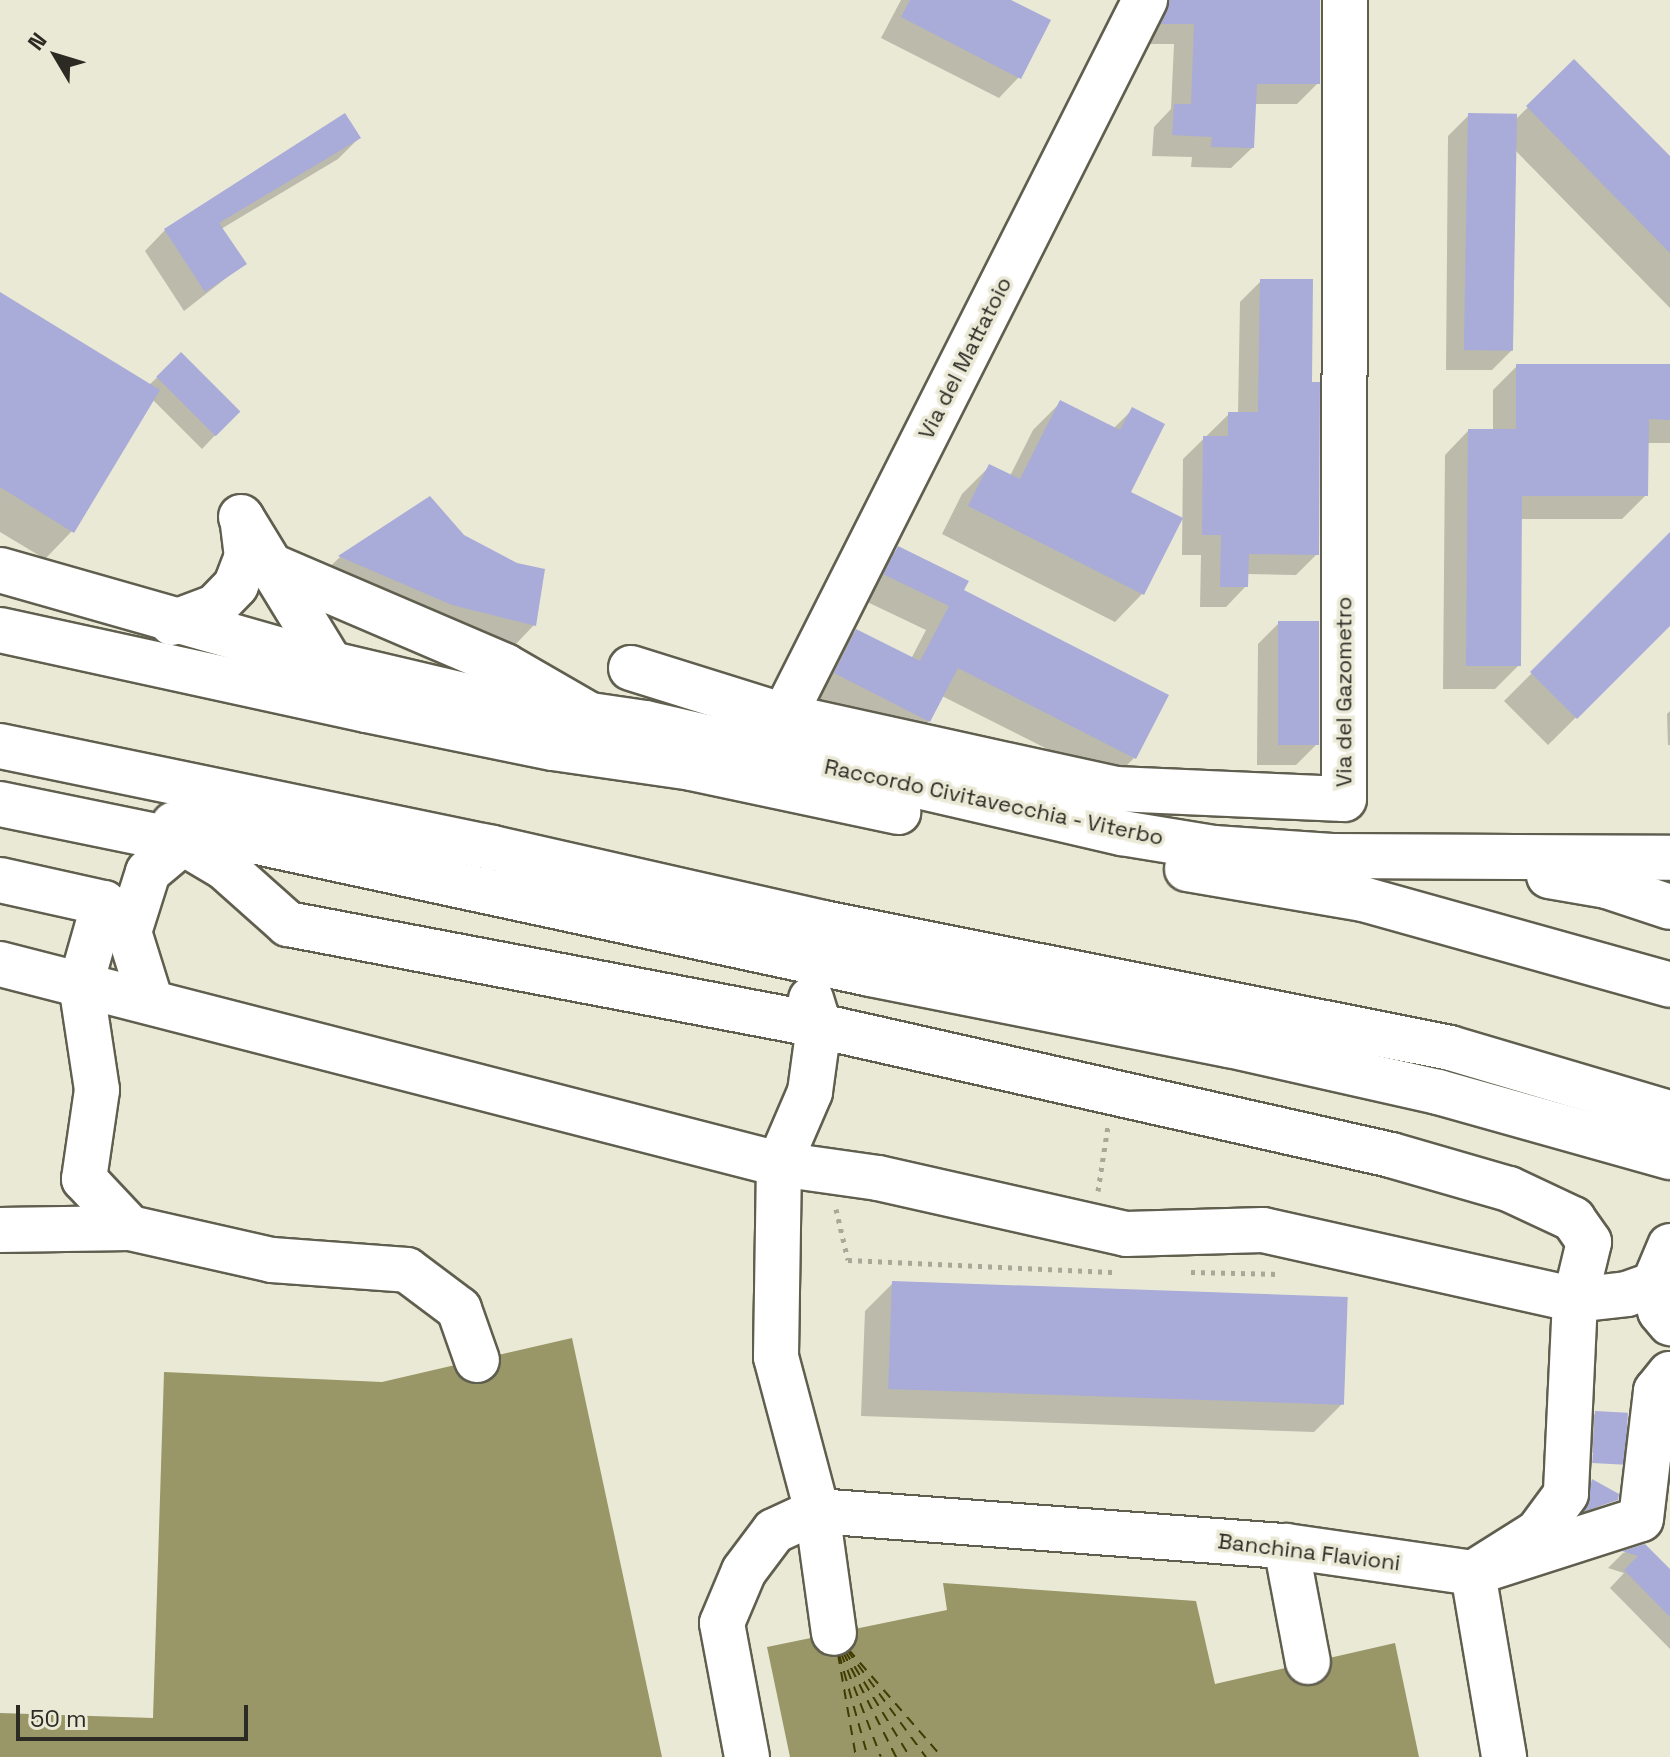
<!DOCTYPE html>
<html>
<head>
<meta charset="utf-8">
<style>
	body { margin:0 }
	#map { position:relative; width:1670px; height:1757px; overflow:hidden; background:#eae9d6; font-family:"Space Grotesk",sans-serif }
	div>[style] { position:absolute }
	.water>* { inset:0; background:#999667 }
	.shadow>* { inset:0; background:#0003 }
	.ferry>* { height:2px; margin-top:-1px; transform-origin:0; background:repeating-linear-gradient(90deg,#403b00 0 10px,transparent 0 18px) }
	.building>* { inset:0; background:#a9abd9; transform-origin:0 0 }
	.path>* { height:5px; margin-top:-2.5px; transform-origin:0; background:repeating-linear-gradient(90deg,#a8a899 0 4px,transparent 0 10px) }
	.roads { filter:drop-shadow(2px 0 #605f4f) drop-shadow(-2px 0 #605f4f) drop-shadow(0 2px #605f4f) drop-shadow(0 -2px #605f4f) }
	.minor>* { height:44px; margin:-22px; padding:0 22px; transform-origin:22px; border-radius:22px; background:#fff }
	.major>* { height:44px; margin:-22px; padding:0 22px; transform-origin:22px; border-radius:22px; background:#fff }
	.highway>* { height:44px; margin:-22px; padding:0 22px; transform-origin:22px; border-radius:22px; background:#fff }
	span { translate:-50% -50%; white-space:nowrap; text-align:center; line-height:1.15; -webkit-text-stroke:7px #eae9d6; paint-order:stroke }
	.street-label { font-size:22px; color:#2b2b24 }
	.north { position:absolute; left:16px; top:16px; width:80px; height:80px; -webkit-text-stroke:6px #eae9d6; paint-order:stroke; rotate:308deg; font-size:22px; font-weight:700; line-height:32px; text-align:center; color:#2b2b24 }
	.north::after { content:''; display:block; margin:auto; width:28px; height:36px; background:#2b2b24; clip-path:polygon(50% 0,100% 100%,50% 72%,0 100%) }
	.scale { position:absolute; left:16px; top:1705px; width:232px; height:36px; box-sizing:border-box; border:4px solid #2b2b24; border-top:0; padding-left:10px; font-size:24px; line-height:28px; white-space:nowrap; color:#2b2b24; -webkit-text-stroke:6px #eae9d6; paint-order:stroke }
</style>
</head>
<body>
<div id="map">
	<div class="water">
		<div style="clip-path:polygon(572px 1338px,662px 1757px,0 1757px,0 1713px,153px 1718px,164px 1372px,382px 1382px)"></div>
		<div style="clip-path:polygon(943px 1583px,1196px 1601px,1215px 1684px,1395px 1643px,1419px 1757px,790px 1757px,767px 1647px,947px 1610px)"></div>
	</div>
	<div class="shadow">
		<div style="clip-path:polygon(901px 0,1007px 0,1019px 77px,999px 98px,881px 38px)"></div>
		<div style="clip-path:polygon(1157px 0,1305px 0,1318px 83px,1297px 104px,1254px 104px,1252px 148px,1231px 168px,1191px 167px,1192px 157px,1152px 156px,1154px 127px,1171px 109px,1174px 44px,1142px 44px)"></div>
		<div style="clip-path:polygon(1574px 62px,1670px 159px,1670px 308px,1515px 150px,1513px 349px,1492px 370px,1446px 370px,1448px 136px,1469px 115px,1515px 120px)"></div>
		<div style="clip-path:polygon(359px 138px,338px 159px,221px 229px,244px 264px,184px 311px,145px 251px,165px 230px)"></div>
		<div style="clip-path:polygon(1261px 281px,1310px 384px,1317px 554px,1296px 575px,1247px 574px,1246px 586px,1226px 607px,1200px 607px,1201px 555px,1182px 555px,1183px 459px,1229px 414px,1238px 414px,1240px 302px)"></div>
		<div style="clip-path:polygon(0 294px,148px 386px,181px 355px,237px 412px,202px 449px,152px 399px,72px 531px,45px 559px,0 532px)"></div>
		<div style="clip-path:polygon(1517px 366px,1670px 384px,1670px 443px,1646px 443px,1646px 495px,1622px 519px,1520px 519px,1519px 665px,1495px 689px,1443px 689px,1445px 455px,1468px 431px,1493px 431px,1493px 390px)"></div>
		<div style="clip-path:polygon(1061px 402px,1113px 429px,1132px 410px,1128px 493px,1142px 594px,1115px 622px,942px 534px,962px 494px,990px 466px,1010px 476px,1033px 430px)"></div>
		<div style="clip-path:polygon(429px 498px,534px 625px,514px 646px,319px 577px,339px 558px)"></div>
		<div style="clip-path:polygon(1670px 535px,1670px 624px,1548px 745px,1504px 701px)"></div>
		<div style="clip-path:polygon(898px 549px,1134px 758px,1111px 781px,942px 696px,929px 721px,905px 745px,811px 697px,832px 655px,856px 631px,911px 659px,926px 630px,861px 599px,874px 572px)"></div>
		<div style="clip-path:polygon(1279px 623px,1317px 744px,1296px 765px,1257px 765px,1258px 644px)"></div>
		<div style="clip-path:polygon(1670px 711px,1670px 745px,1668px 745px,1667px 714px)"></div>
		<div style="clip-path:polygon(893px 1283px,1342px 1404px,1314px 1432px,861px 1416px,865px 1311px)"></div>
		<div style="clip-path:polygon(1596px 1413px,1615px 1461px,1588px 1451px,1589px 1420px)"></div>
		<div style="clip-path:polygon(1592px 1482px,1616px 1499px,1580px 1515px,1586px 1488px)"></div>
		<div style="clip-path:polygon(1645px 1546px,1670px 1579px,1670px 1649px,1610px 1588px,1624px 1573px,1608px 1568px,1623px 1553px)"></div>
	</div>
	<div class="ferry">
		<div style="left:848px;top:1649px;width:143px;rotate:49deg"></div>
		<div style="left:847px;top:1650px;width:133px;rotate:53.6deg"></div>
		<div style="left:845px;top:1651px;width:124px;rotate:58.5deg"></div>
		<div style="left:843px;top:1652px;width:118px;rotate:63.2deg"></div>
		<div style="left:841px;top:1653px;width:111px;rotate:69deg"></div>
		<div style="left:838px;top:1654px;width:105px;rotate:80.1deg"></div>
		<div style="left:839px;top:1654px;width:107px;rotate:74.3deg"></div>
	</div>
	<div class="building">
		<div style="clip-path:polygon(910px 0,1011px 0,1051px 20px,1021px 79px,901px 17px)"></div>
		<div style="clip-path:polygon(1170px 0,1320px 0,1320px 84px,1257px 84px,1254px 148px,1211px 147px,1212px 137px,1172px 135px,1174px 104px,1191px 104px,1194px 24px,1161px 24px)"></div>
		<div style="clip-path:polygon(1574px 59px,1670px 156px,1670px 253px,1526px 106px)"></div>
		<div style="clip-path:polygon(345px 113px,361px 138px,219px 223px,247px 264px,205px 292px,164px 229px)"></div>
		<div style="left:1468px;top:113px;width:49px;height:237px;rotate:1deg"></div>
		<div style="clip-path:polygon(1260px 279px,1313px 279px,1312px 382px,1320px 382px,1319px 555px,1249px 554px,1248px 587px,1220px 587px,1221px 535px,1202px 535px,1203px 436px,1228px 436px,1228px 412px,1258px 412px)"></div>
		<div style="clip-path:polygon(0 292px,160px 390px,74px 533px,0 487px)"></div>
		<div style="left:181px;top:352px;width:84px;height:35px;rotate:45deg"></div>
		<div style="clip-path:polygon(1516px 364px,1670px 364px,1670px 420px,1649px 419px,1648px 496px,1522px 496px,1521px 666px,1466px 666px,1468px 429px,1516px 429px)"></div>
		<div style="clip-path:polygon(1060px 400px,1120px 430px,1132px 407px,1165px 424px,1131px 492px,1183px 518px,1144px 595px,968px 506px,989px 464px,1020px 479px)"></div>
		<div style="clip-path:polygon(430px 496px,464px 535px,517px 563px,545px 569px,536px 626px,452px 605px,338px 556px)"></div>
		<div style="clip-path:polygon(1670px 532px,1670px 626px,1577px 719px,1530px 672px)"></div>
		<div style="clip-path:polygon(898px 546px,969px 581px,964px 590px,1169px 695px,1136px 759px,958px 668px,930px 722px,834px 673px,856px 629px,920px 661px,949px 606px,883px 574px)"></div>
		<div style="left:1278px;top:621px;width:41px;height:124px"></div>
		<div style="left:892px;top:1281px;width:456px;height:108px;rotate:2deg"></div>
		<div style="left:1595px;top:1411px;width:33px;height:52px;rotate:3deg"></div>
		<div style="clip-path:polygon(1592px 1479px,1619px 1494px,1618px 1500px,1585px 1511px)"></div>
		<div style="clip-path:polygon(1645px 1544px,1670px 1569px,1670px 1617px,1624px 1570px,1638px 1556px,1622px 1551px)"></div>
	</div>
	<div class="path">
		<div style="left:1098px;top:1191px;width:66px;rotate:-81.3deg"></div>
		<div style="left:836px;top:1209px;width:52px;rotate:76.8deg"></div>
		<div style="left:848px;top:1260px;width:269px;rotate:2.6deg"></div>
		<div style="left:1191px;top:1272px;width:86px;rotate:1.3deg"></div>
	</div>
	<div class="roads">
		<div class="minor">
			<div style="left:241px;top:517px;width:198px;rotate:58.6deg"></div>
			<div style="left:267px;top:564px;width:259px;rotate:23.2deg"></div>
			<div style="left:505px;top:666px;width:98px;rotate:30deg"></div>
			<div style="left:172px;top:623px;width:46px;rotate:-20.4deg"></div>
			<div style="left:215px;top:607px;width:30px;rotate:-46deg"></div>
			<div style="left:236px;top:585px;width:30px;rotate:-69deg"></div>
			<div style="left:247px;top:557px;width:38px;rotate:-97deg"></div>
			<div style="left:631px;top:668px;width:160px;rotate:17.4deg"></div>
			<div style="left:784px;top:716px;width:339px;rotate:12.4deg"></div>
			<div style="left:1115px;top:789px;width:229px;rotate:2.5deg"></div>
			<div style="left:1344px;top:799px;width:799px;rotate:-89.93deg"></div>
			<div style="left:784px;top:716px;width:802px;rotate:-63.24deg"></div>
			<div style="left:0;top:746px;width:503px;rotate:11.69deg"></div>
			<div style="left:493px;top:848px;width:338px;rotate:12.8deg"></div>
			<div style="left:823px;top:923px;width:639px;rotate:11.27deg"></div>
			<div style="left:1450px;top:1048px;width:229px;rotate:16.5deg"></div>
			<div style="left:0;top:804px;width:184px;rotate:11.6deg"></div>
			<div style="left:180px;top:841px;width:51px;rotate:30.6deg"></div>
			<div style="left:224px;top:867px;width:86px;rotate:41.7deg"></div>
			<div style="left:288px;top:924px;width:518px;rotate:10.79deg"></div>
			<div style="left:797px;top:1021px;width:609px;rotate:12.71deg"></div>
			<div style="left:1391px;top:1155px;width:123px;rotate:16.1deg"></div>
			<div style="left:1509px;top:1189px;width:71px;rotate:25.1deg"></div>
			<div style="left:1573px;top:1219px;width:28px;rotate:55deg"></div>
			<div style="left:1589px;top:1242px;width:60px;rotate:103.6deg"></div>
			<div style="left:1575px;top:1300px;width:194px;rotate:92.7deg"></div>
			<div style="left:1566px;top:1494px;width:47px;rotate:126.4deg"></div>
			<div style="left:1538px;top:1532px;width:77px;rotate:147.8deg"></div>
			<div style="left:1473px;top:1573px;width:187px;rotate:80.4deg"></div>
			<div style="left:174px;top:824px;width:712px;rotate:12.16deg"></div>
			<div style="left:870px;top:974px;width:367px;rotate:11.2deg"></div>
			<div style="left:1230px;top:1045px;width:213px;rotate:12.7deg"></div>
			<div style="left:1438px;top:1092px;width:241px;rotate:15.7deg"></div>
			<div style="left:1187px;top:869px;width:179px;rotate:9.7deg"></div>
			<div style="left:1363px;top:899px;width:319px;rotate:15.6deg"></div>
			<div style="left:0;top:880px;width:107px;rotate:12.5deg"></div>
			<div style="left:104px;top:903px;width:84px;rotate:105.9deg"></div>
			<div style="left:81px;top:984px;width:107px;rotate:81.4deg"></div>
			<div style="left:97px;top:1090px;width:90px;rotate:98.3deg"></div>
			<div style="left:84px;top:1179px;width:67px;rotate:46.8deg"></div>
			<div style="left:0;top:964px;width:804px;rotate:14.4deg"></div>
			<div style="left:779px;top:1164px;width:100px;rotate:8deg"></div>
			<div style="left:878px;top:1178px;width:254px;rotate:12.7deg"></div>
			<div style="left:1126px;top:1234px;width:137px;rotate:-1.7deg"></div>
			<div style="left:1263px;top:1230px;width:320px;rotate:12.6deg"></div>
			<div style="left:1575px;top:1300px;width:52px;rotate:-6.6deg"></div>
			<div style="left:1627px;top:1294px;width:29px;rotate:-20deg"></div>
			<div style="left:150px;top:999px;width:70px;rotate:-107.4deg"></div>
			<div style="left:129px;top:932px;width:63px;rotate:-72.4deg"></div>
			<div style="left:148px;top:872px;width:67px;rotate:-40.1deg"></div>
			<div style="left:811px;top:999px;width:28px;rotate:73deg"></div>
			<div style="left:819px;top:1026px;width:67px;rotate:97.8deg"></div>
			<div style="left:810px;top:1092px;width:78px;rotate:113.3deg"></div>
			<div style="left:779px;top:1164px;width:193px;rotate:90.9deg"></div>
			<div style="left:776px;top:1357px;width:159px;rotate:75.1deg"></div>
			<div style="left:817px;top:1511px;width:123px;rotate:82.1deg"></div>
			<div style="left:0;top:1230px;width:130px;rotate:-0.9deg"></div>
			<div style="left:130px;top:1228px;width:146px;rotate:12.7deg"></div>
			<div style="left:272px;top:1260px;width:135px;rotate:4.2deg"></div>
			<div style="left:407px;top:1270px;width:65px;rotate:36.9deg"></div>
			<div style="left:459px;top:1309px;width:54px;rotate:70.6deg"></div>
			<div style="left:1670px;top:1246px;width:41px;rotate:112.8deg"></div>
			<div style="left:1654px;top:1284px;width:28px;rotate:77deg"></div>
			<div style="left:1660px;top:1311px;width:16px;rotate:50deg"></div>
			<div style="left:1286px;top:1546px;width:118px;rotate:79.3deg"></div>
			<div style="left:747px;top:1757px;width:136px;rotate:-100.6deg"></div>
			<div style="left:722px;top:1623px;width:56px;rotate:-67.1deg"></div>
			<div style="left:744px;top:1571px;width:50px;rotate:-53.1deg"></div>
			<div style="left:774px;top:1531px;width:47px;rotate:-24.9deg"></div>
			<div style="left:817px;top:1511px;width:470px;rotate:4.3deg"></div>
			<div style="left:1286px;top:1546px;width:189px;rotate:8.2deg"></div>
			<div style="left:1473px;top:1573px;width:176px;rotate:-17.8deg"></div>
			<div style="left:1641px;top:1519px;width:129px;rotate:-83.3deg"></div>
			<div style="left:1656px;top:1391px;width:22px;rotate:-51deg"></div>
		</div>
		<div class="major">
			<div style="left:327px;top:663px;width:158px;rotate:13.2deg"></div>
			<div style="left:481px;top:699px;width:166px;rotate:8.3deg"></div>
			<div style="left:645px;top:723px;width:490px;rotate:13deg"></div>
			<div style="left:1122px;top:833px;width:93px;rotate:9.3deg"></div>
			<div style="left:1214px;top:848px;width:118px;rotate:3.9deg"></div>
			<div style="left:1332px;top:856px;width:338px;rotate:0.3deg"></div>
			<div style="left:366px;top:710px;width:191px;rotate:11.5deg"></div>
			<div style="left:553px;top:748px;width:139px;rotate:8.2deg"></div>
			<div style="left:691px;top:768px;width:212px;rotate:12deg"></div>
			<div style="left:1549px;top:876px;width:59px;rotate:9.8deg"></div>
			<div style="left:1607px;top:886px;width:66px;rotate:18.4deg"></div>
		</div>
		<div class="highway">
			<div style="left:0;top:570px;width:340px;rotate:15.9deg"></div>
			<div style="left:0;top:630px;width:375px;rotate:12.3deg"></div>
		</div>
	</div>
	<div class="street-label">
		<span style="left:965px;top:358px;rotate:-63deg">Via del Mattatoio</span>
		<span style="left:1344px;top:692px;rotate:-90deg">Via del Gazometro</span>
		<span style="left:994px;top:802px;rotate:12deg">Raccordo Civitavecchia - Viterbo</span>
		<span style="left:1309px;top:1552px;rotate:7deg">Banchina Flavioni</span>
	</div>
	<div class="north">N</div>
	<div class="scale">50 m</div>
</div>
</body>
</html>
